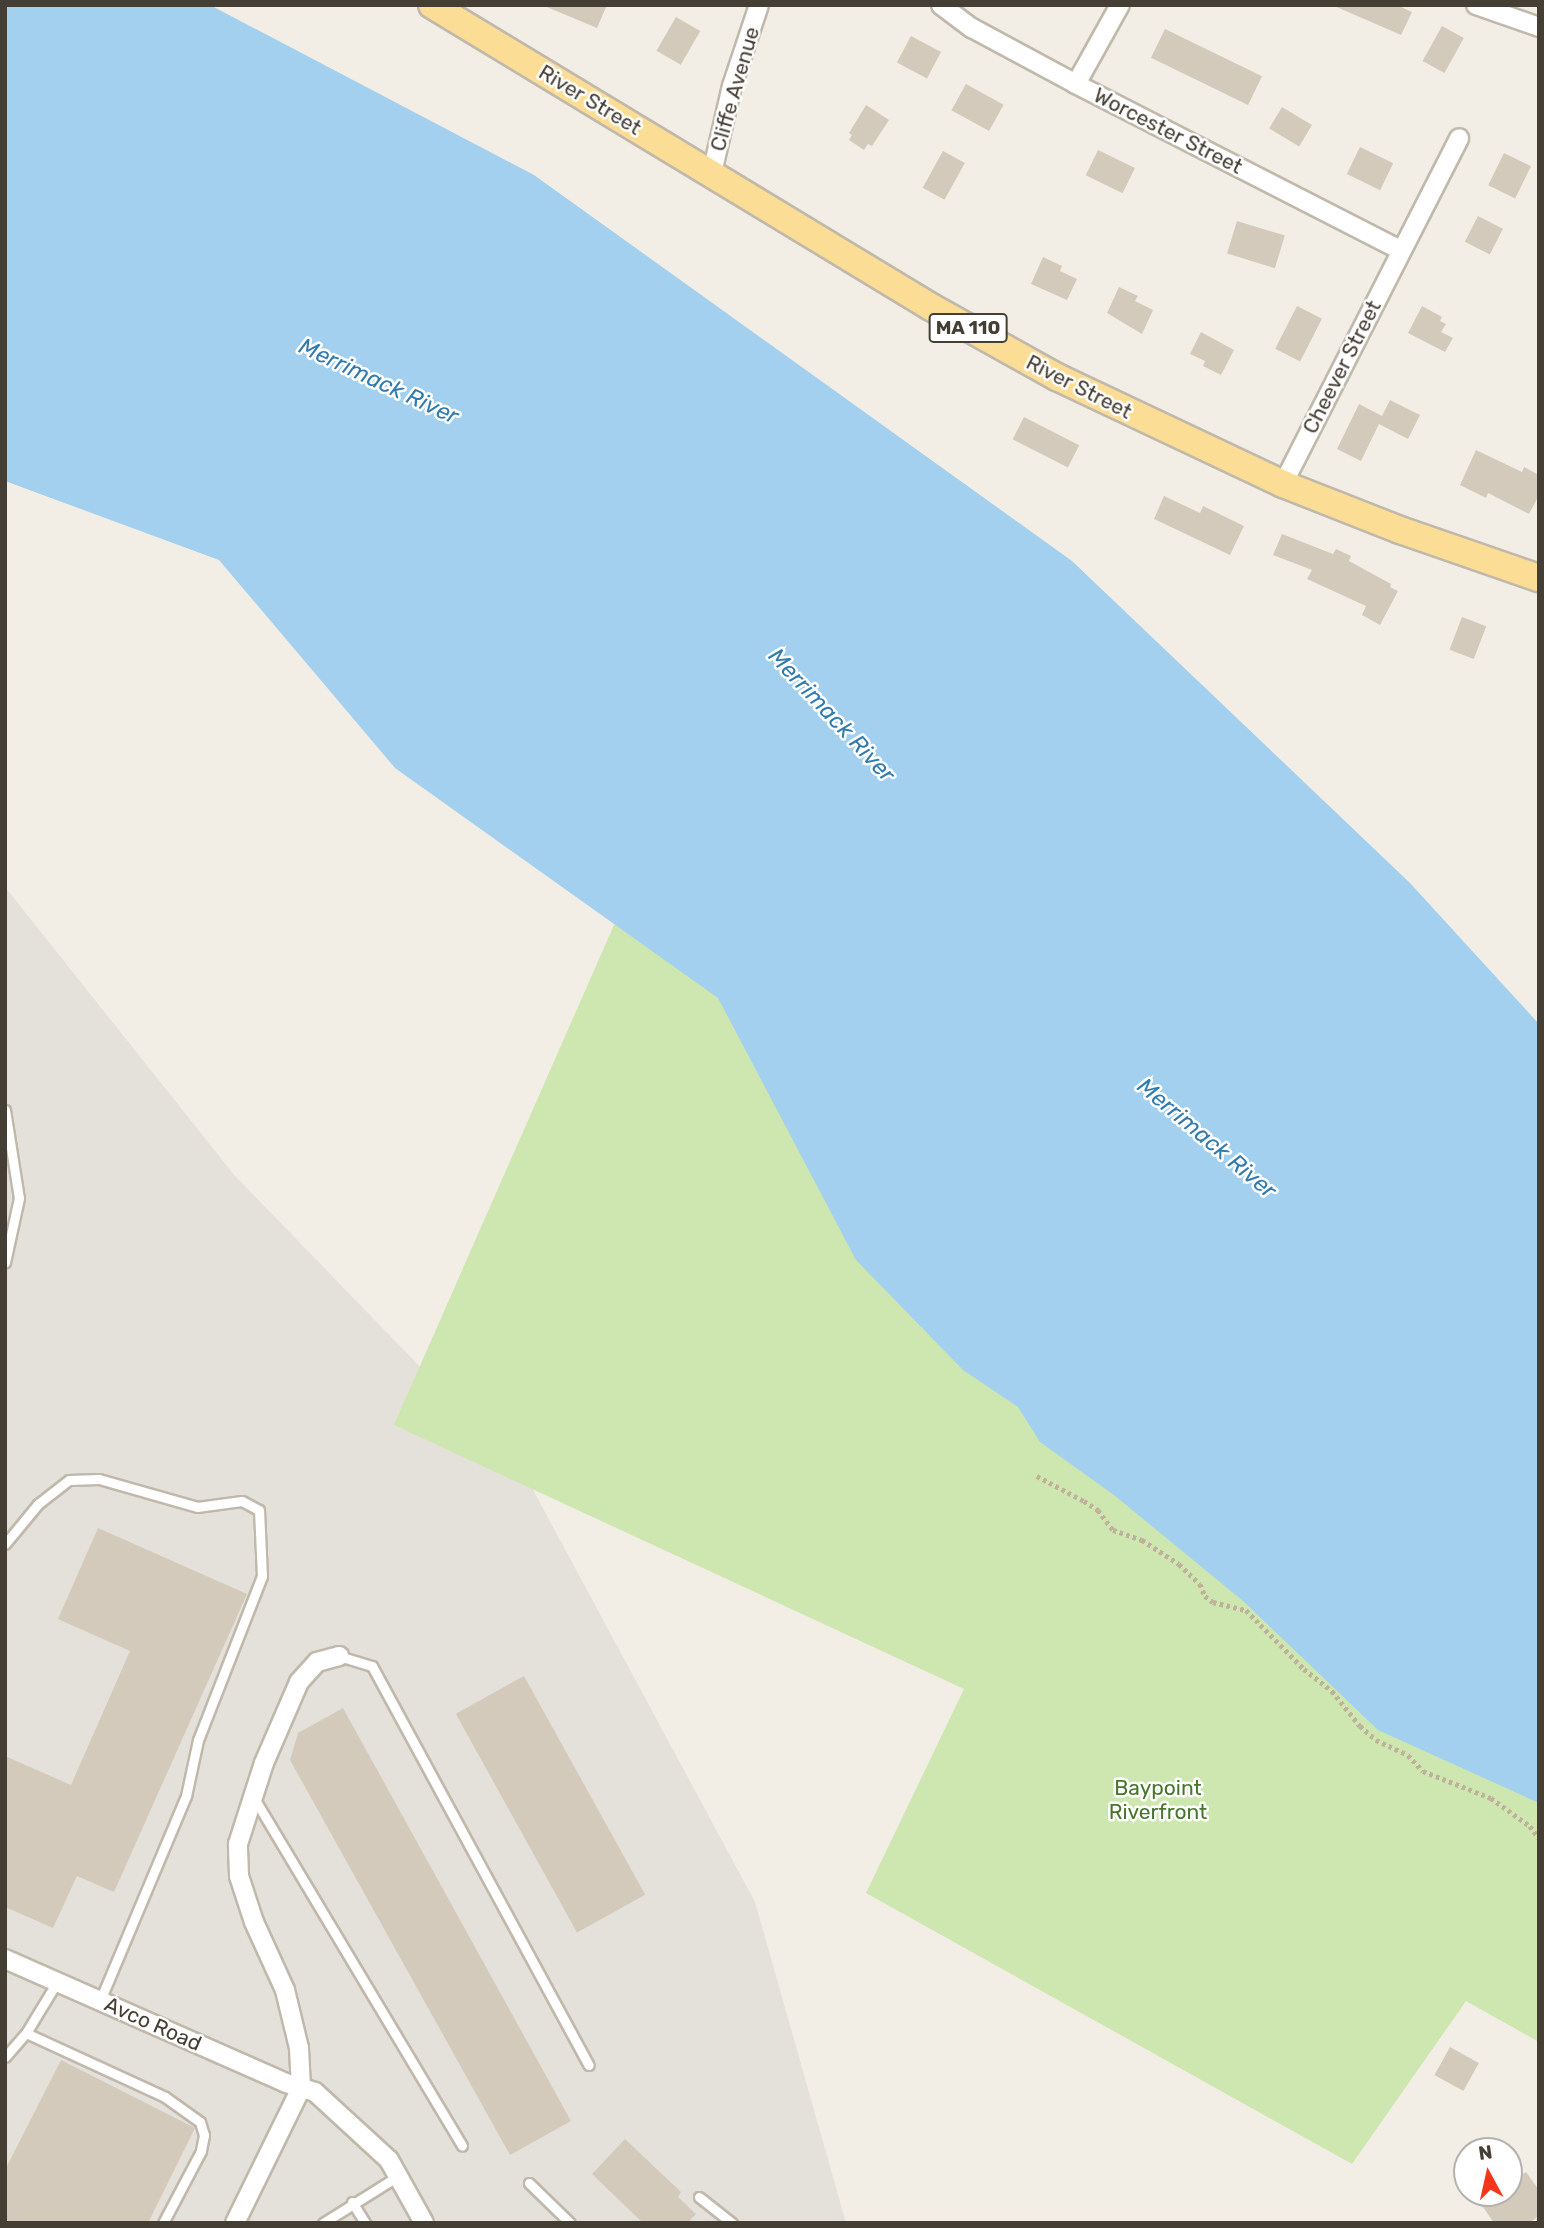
<!DOCTYPE html>
<html>
<head>
<meta charset="utf-8">
<style>
	body { margin:0 }
	#map { position:relative; width:1544px; height:2228px; overflow:hidden; background:#f2eee5; font-family:Rubik,sans-serif }
	div>[style] { position:absolute }
	.industrial>* { inset:0; background:#e4e0da }
	.green>* { inset:0; background:#cee6af }
	.water>* { inset:0; background:#a3d0ee }
	.building>* { inset:0; background:#d4cabb; transform-origin:0 0 }
	.path>* { height:4.5px; margin-top:-2.25px; transform-origin:0; background:repeating-linear-gradient(90deg,#bfb19a 0 3.5px,transparent 0 7px) }
	.roads { filter:drop-shadow(2px 0 #c0b9ab) drop-shadow(-2px 0 #c0b9ab) drop-shadow(0 2px #c0b9ab) drop-shadow(0 -2px #c0b9ab) }
	.lane>* { height:9px; margin:-4.5px; padding:0 4.5px; transform-origin:4.5px; border-radius:4.5px; background:#fff }
	.street>* { height:18px; margin:-9px; padding:0 9px; transform-origin:9px; border-radius:9px; background:#fff }
	.primary>* { height:26px; margin:-13px; padding:0 13px; transform-origin:13px; border-radius:13px; background:#fcdd95 }
	span { translate:-50% -50%; white-space:nowrap; text-align:center; line-height:1.15; -webkit-text-stroke:5px #fff; paint-order:stroke }
	.shield-label span { padding:2px 5px; background:#fff; border:2px solid; border-radius:5px; -webkit-text-stroke-width:0 }
	.shield-label { font-size:19px; color:#453e35; font-weight:700 }
	.street-label { font-size:21px; color:#453e35 }
	.park-label { font-size:21px; color:#47752a }
	.water-label { font-size:23px; color:#317bae; font-style:italic }
	.frame { position:absolute; inset:0; border:7px solid #453e35; pointer-events:none }
	.north { position:absolute; left:1453px; top:2137px; width:70px; height:70px; box-sizing:border-box; background:#fff; border:2px solid #b5b2ae; border-radius:50%; rotate:352deg; font-size:19px; font-weight:700; line-height:28px; text-align:center; color:#453e35 }
	.north::after { content:''; display:block; margin:auto; width:24px; height:32px; background:#f4371a; clip-path:polygon(50% 0,100% 100%,50% 72%,0 100%) }
</style>
</head>
<body>
<div id="map">
	<div class="industrial">
		<div style="clip-path:polygon(5px 887px,235px 1176px,525px 1475px,755px 1902px,846px 2223px,5px 2223px)"></div>
	</div>
	<div class="green">
		<div style="clip-path:polygon(625px 900px,1539px 1781px,1539px 2042px,1466px 2001px,1352px 2164px,866px 1893px,964px 1689px,394px 1425px)"></div>
	</div>
	<div class="water">
		<div style="clip-path:polygon(5px 5px,210px 5px,534px 175px,1072px 561px,1410px 883px,1539px 1024px,1539px 1803px,1378px 1730px,1243px 1601px,1114px 1495px,1040px 1442px,1018px 1407px,963px 1370px,856px 1260px,718px 998px,395px 768px,219px 560px,5px 481px)"></div>
	</div>
	<div class="building">
		<div style="clip-path:polygon(542px 5px,607px 5px,597px 28px)"></div>
		<div style="clip-path:polygon(1332px 5px,1397px 5px,1412px 12px,1401px 35px)"></div>
		<div style="left:676px;top:17px;width:28px;height:39px;rotate:30deg"></div>
		<div style="left:1442px;top:26px;width:25px;height:40px;rotate:29deg"></div>
		<div style="left:1165px;top:29px;width:108px;height:32px;rotate:26deg"></div>
		<div style="left:911px;top:36px;width:34px;height:30px;rotate:28deg"></div>
		<div style="left:966px;top:84px;width:43px;height:30px;rotate:29deg"></div>
		<div style="clip-path:polygon(866px 105px,889px 120px,872px 146px,868px 144px,864px 150px,849px 140px,852px 135px,849px 133px)"></div>
		<div style="left:1282px;top:107px;width:35px;height:25px;rotate:31deg"></div>
		<div style="left:1360px;top:147px;width:37px;height:30px;rotate:26deg"></div>
		<div style="left:1098px;top:150px;width:41px;height:28px;rotate:26deg"></div>
		<div style="left:943px;top:151px;width:25px;height:42px;rotate:29deg"></div>
		<div style="left:1504px;top:153px;width:30px;height:36px;rotate:26deg"></div>
		<div style="left:1478px;top:216px;width:28px;height:29px;rotate:27deg"></div>
		<div style="left:1237px;top:221px;width:50px;height:34px;rotate:17deg"></div>
		<div style="clip-path:polygon(1043px 257px,1062px 266px,1060px 271px,1077px 279px,1067px 300px,1031px 284px)"></div>
		<div style="clip-path:polygon(1119px 287px,1138px 296px,1135px 301px,1153px 310px,1142px 334px,1107px 313px)"></div>
		<div style="left:1297px;top:306px;width:28px;height:48px;rotate:27deg"></div>
		<div style="clip-path:polygon(1422px 306px,1442px 317px,1440px 321px,1446px 324px,1441px 332px,1453px 338px,1445px 352px,1408px 333px)"></div>
		<div style="clip-path:polygon(1201px 332px,1234px 350px,1221px 375px,1203px 366px,1205px 361px,1190px 354px)"></div>
		<div style="clip-path:polygon(1390px 400px,1420px 415px,1408px 439px,1379px 424px,1361px 461px,1337px 449px,1359px 404px,1382px 416px)"></div>
		<div style="left:1024px;top:417px;width:62px;height:25px;rotate:27deg"></div>
		<div style="clip-path:polygon(1476px 450px,1522px 472px,1524px 467px,1539px 475px,1539px 495px,1529px 514px,1488px 493px,1486px 498px,1460px 485px)"></div>
		<div style="clip-path:polygon(1164px 496px,1200px 513px,1203px 506px,1244px 526px,1230px 555px,1154px 519px)"></div>
		<div style="clip-path:polygon(1282px 534px,1333px 554px,1336px 549px,1351px 556px,1349px 561px,1391px 584px,1390px 587px,1398px 591px,1380px 625px,1362px 615px,1366px 606px,1307px 579px,1312px 570px,1273px 555px)"></div>
		<div style="left:1462px;top:617px;width:26px;height:35px;rotate:21deg"></div>
		<div style="clip-path:polygon(98px 1528px,247px 1594px,114px 1892px,77px 1876px,53px 1928px,5px 1907px,5px 1756px,71px 1785px,130px 1651px,58px 1619px)"></div>
		<div style="left:524px;top:1676px;width:250px;height:78px;rotate:61deg"></div>
		<div style="clip-path:polygon(343px 1708px,571px 2121px,510px 2155px,290px 1760px,298px 1733px)"></div>
		<div style="left:1450px;top:2047px;width:33px;height:32px;rotate:29deg"></div>
		<div style="clip-path:polygon(61px 2060px,195px 2128px,148px 2223px,5px 2223px,5px 2170px)"></div>
		<div style="clip-path:polygon(625px 2139px,681px 2192px,678px 2197px,696px 2214px,687px 2223px,643px 2223px,592px 2174px)"></div>
		<div style="clip-path:polygon(1526px 2172px,1539px 2190px,1539px 2216px,1529px 2223px,1494px 2223px,1481px 2204px,1497px 2193px,1509px 2193px,1509px 2184px)"></div>
	</div>
	<div class="path">
		<div style="left:1037px;top:1476px;width:53px;rotate:28deg"></div>
		<div style="left:1084px;top:1501px;width:17px;rotate:33deg"></div>
		<div style="left:1098px;top:1510px;width:25px;rotate:53deg"></div>
		<div style="left:1113px;top:1530px;width:31px;rotate:19deg"></div>
		<div style="left:1142px;top:1540px;width:44px;rotate:33deg"></div>
		<div style="left:1179px;top:1564px;width:29px;rotate:44deg"></div>
		<div style="left:1200px;top:1584px;width:13px;rotate:67deg"></div>
		<div style="left:1205px;top:1596px;width:10px;rotate:37deg"></div>
		<div style="left:1213px;top:1602px;width:34px;rotate:14deg"></div>
		<div style="left:1246px;top:1610px;width:83px;rotate:45.5deg"></div>
		<div style="left:1304px;top:1669px;width:36px;rotate:38deg"></div>
		<div style="left:1332px;top:1691px;width:45px;rotate:51.3deg"></div>
		<div style="left:1360px;top:1726px;width:21px;rotate:41deg"></div>
		<div style="left:1376px;top:1740px;width:35px;rotate:25deg"></div>
		<div style="left:1408px;top:1755px;width:22px;rotate:47deg"></div>
		<div style="left:1423px;top:1771px;width:73px;rotate:21.7deg"></div>
		<div style="left:1491px;top:1798px;width:48px;rotate:35.7deg"></div>
		<div style="left:1530px;top:1826px;width:15px;rotate:53deg"></div>
	</div>
	<div class="roads">
		<div class="lane">
			<div style="left:5px;top:1110px;width:89px;rotate:81deg"></div>
			<div style="left:19px;top:1198px;width:66px;rotate:102.3deg"></div>
			<div style="left:5px;top:1544px;width:52px;rotate:-50.5deg"></div>
			<div style="left:38px;top:1504px;width:39px;rotate:-38deg"></div>
			<div style="left:69px;top:1480px;width:30px;rotate:-2deg"></div>
			<div style="left:99px;top:1479px;width:102px;rotate:15.9deg"></div>
			<div style="left:197px;top:1507px;width:45px;rotate:-7.6deg"></div>
			<div style="left:242px;top:1501px;width:19px;rotate:28deg"></div>
			<div style="left:259px;top:1510px;width:66px;rotate:87.4deg"></div>
			<div style="left:262px;top:1576px;width:176px;rotate:111.3deg"></div>
			<div style="left:198px;top:1740px;width:57px;rotate:102.1deg"></div>
			<div style="left:186px;top:1796px;width:222px;rotate:112.8deg"></div>
			<div style="left:339px;top:1656px;width:34px;rotate:17deg"></div>
			<div style="left:372px;top:1666px;width:454px;rotate:61.5deg"></div>
			<div style="left:254px;top:1798px;width:405px;rotate:59.1deg"></div>
			<div style="left:26px;top:2033px;width:153px;rotate:24.7deg"></div>
			<div style="left:165px;top:2097px;width:43px;rotate:35.5deg"></div>
			<div style="left:200px;top:2122px;width:14px;rotate:73deg"></div>
			<div style="left:204px;top:2135px;width:16px;rotate:101deg"></div>
			<div style="left:201px;top:2151px;width:81px;rotate:117.8deg"></div>
			<div style="left:5px;top:2057px;width:32px;rotate:-49deg"></div>
			<div style="left:26px;top:2033px;width:60px;rotate:-58.7deg"></div>
			<div style="left:529px;top:2183px;width:57px;rotate:44.3deg"></div>
			<div style="left:699px;top:2197px;width:42px;rotate:38.2deg"></div>
			<div style="left:352px;top:2202px;width:25px;rotate:58deg"></div>
			<div style="left:323px;top:2223px;width:89px;rotate:-32.1deg"></div>
		</div>
		<div class="street">
			<div style="left:941px;top:5px;width:39px;rotate:37deg"></div>
			<div style="left:972px;top:28px;width:118px;rotate:28.3deg"></div>
			<div style="left:1076px;top:84px;width:364px;rotate:27.1deg"></div>
			<div style="left:1476px;top:5px;width:67px;rotate:19.2deg"></div>
			<div style="left:1076px;top:84px;width:90px;rotate:-60.9deg"></div>
			<div style="left:712px;top:173px;width:89px;rotate:-77.1deg"></div>
			<div style="left:732px;top:86px;width:85px;rotate:-71.6deg"></div>
			<div style="left:1283px;top:484px;width:388px;rotate:-63deg"></div>
			<div style="left:5px;top:1959px;width:307px;rotate:23.8deg"></div>
			<div style="left:286px;top:2083px;width:30px;rotate:17deg"></div>
			<div style="left:315px;top:2092px;width:100px;rotate:42.6deg"></div>
			<div style="left:389px;top:2160px;width:72px;rotate:60.9deg"></div>
			<div style="left:235px;top:2223px;width:150px;rotate:-63.9deg"></div>
			<div style="left:301px;top:2088px;width:40px;rotate:-92.9deg"></div>
			<div style="left:299px;top:2048px;width:60px;rotate:-103.6deg"></div>
			<div style="left:285px;top:1990px;width:75px;rotate:-114.5deg"></div>
			<div style="left:254px;top:1922px;width:48px;rotate:-108.1deg"></div>
			<div style="left:239px;top:1876px;width:32px;rotate:-92deg"></div>
			<div style="left:238px;top:1844px;width:85px;rotate:-72.2deg"></div>
			<div style="left:264px;top:1763px;width:88px;rotate:-66.6deg"></div>
			<div style="left:299px;top:1682px;width:27px;rotate:-48deg"></div>
			<div style="left:317px;top:1662px;width:23px;rotate:-15deg"></div>
		</div>
		<div class="primary">
			<div style="left:432px;top:5px;width:583px;rotate:31.18deg"></div>
			<div style="left:931px;top:307px;width:144px;rotate:29.1deg"></div>
			<div style="left:1057px;top:377px;width:250px;rotate:25.3deg"></div>
			<div style="left:1283px;top:484px;width:126px;rotate:21.5deg"></div>
			<div style="left:1400px;top:530px;width:147px;rotate:19.1deg"></div>
		</div>
	</div>
	<div class="shield-label">
		<span style="left:968px;top:328px">MA 110</span>
	</div>
	<div class="street-label">
		<span style="left:735px;top:89px;rotate:-74deg">Cliffe Avenue</span>
		<span style="left:590px;top:100px;rotate:31deg">River Street</span>
		<span style="left:1168px;top:131px;rotate:27deg">Worcester Street</span>
		<span style="left:1342px;top:367px;rotate:-63deg">Cheever Street</span>
		<span style="left:1079px;top:387px;rotate:27deg">River Street</span>
		<span style="left:153px;top:2024px;rotate:24deg">Avco Road</span>
	</div>
	<div class="park-label">
		<span style="left:1158px;top:1800px">Baypoint<br>Riverfront</span>
	</div>
	<div class="water-label">
		<span style="left:379px;top:381px;rotate:25deg">Merrimack River</span>
		<span style="left:832px;top:715px;rotate:47deg">Merrimack River</span>
		<span style="left:1207px;top:1138px;rotate:40deg">Merrimack River</span>
	</div>
	<div class="frame"></div>
	<div class="north">N</div>
</div>
</body>
</html>
